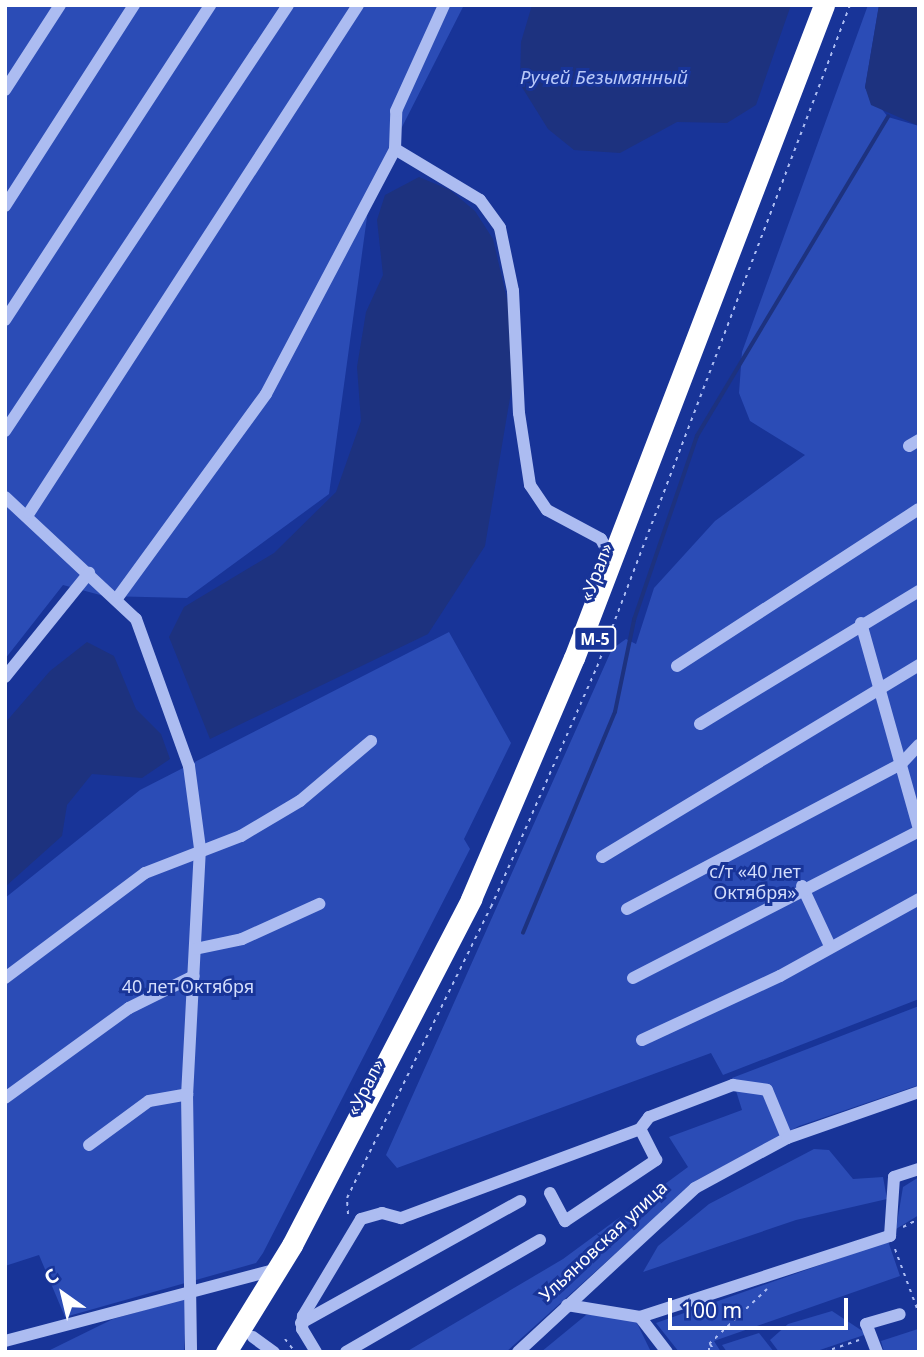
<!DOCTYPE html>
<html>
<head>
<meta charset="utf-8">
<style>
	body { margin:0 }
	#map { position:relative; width:924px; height:1357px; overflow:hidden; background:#183498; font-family:"Noto Sans",sans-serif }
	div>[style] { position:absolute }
	.green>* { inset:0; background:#2b4cb6 }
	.water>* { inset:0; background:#1d327f }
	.stream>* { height:3.5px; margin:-1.75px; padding:0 1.75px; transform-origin:1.75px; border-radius:1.75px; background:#1d327f }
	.path>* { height:2px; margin-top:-1px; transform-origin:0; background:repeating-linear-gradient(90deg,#acbcf1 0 3.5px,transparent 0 8.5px) }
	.minor>* { height:12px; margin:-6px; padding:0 6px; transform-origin:6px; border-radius:6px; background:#acbcf1 }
	.highway>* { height:21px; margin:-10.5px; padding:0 10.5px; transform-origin:10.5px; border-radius:10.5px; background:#fff }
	span { translate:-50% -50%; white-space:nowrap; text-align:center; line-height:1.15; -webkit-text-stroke:6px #183498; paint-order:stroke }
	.shield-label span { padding:2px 5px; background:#183498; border:2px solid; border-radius:5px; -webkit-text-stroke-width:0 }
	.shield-label { font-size:16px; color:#fff; font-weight:700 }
	.street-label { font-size:18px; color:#fff }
	.park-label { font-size:18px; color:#d3ddfc }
	.water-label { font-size:19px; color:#b8c8f8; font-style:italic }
	.frame { position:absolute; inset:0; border:7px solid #fff; pointer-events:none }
	.north { position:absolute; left:28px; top:1259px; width:70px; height:70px; -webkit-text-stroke:5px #183498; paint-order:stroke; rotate:326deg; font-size:19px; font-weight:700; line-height:28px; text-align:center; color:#fff }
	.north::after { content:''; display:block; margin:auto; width:24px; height:32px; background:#fff; clip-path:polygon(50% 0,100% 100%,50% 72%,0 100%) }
	.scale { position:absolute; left:668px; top:1298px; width:180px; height:32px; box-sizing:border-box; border:4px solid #fff; border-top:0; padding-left:9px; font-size:21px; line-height:24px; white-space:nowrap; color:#fff; -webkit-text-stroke:5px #183498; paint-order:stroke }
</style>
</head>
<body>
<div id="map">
	<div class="green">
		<div style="clip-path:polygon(5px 5px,464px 5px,371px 188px,329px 494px,187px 598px,104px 596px,63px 585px,5px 659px)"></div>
		<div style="clip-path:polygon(868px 5px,879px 5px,865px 88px,888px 117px,919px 126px,919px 999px,723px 1075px,711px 1053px,397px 1168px,386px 1155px,612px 649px,626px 639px,636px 644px,654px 588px,715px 521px,805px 455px,750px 421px,739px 393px,742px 352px)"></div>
		<div style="clip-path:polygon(449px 632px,511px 743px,464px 839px,470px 849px,263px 1253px,256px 1263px,65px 1317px,39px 1255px,5px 1266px,5px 898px,140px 790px)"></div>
		<div style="clip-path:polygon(919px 1006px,919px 1085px,799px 1126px,697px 1180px,506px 1352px,406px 1352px,563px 1259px,688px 1167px,669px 1137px,742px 1110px,732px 1078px)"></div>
		<div style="clip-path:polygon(814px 1149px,829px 1150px,853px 1179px,883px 1177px,887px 1199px,796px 1220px,643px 1272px,658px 1246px,709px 1204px)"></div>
		<div style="clip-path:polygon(919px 1177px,919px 1215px,896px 1229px,903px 1187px)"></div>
		<div style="clip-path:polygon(888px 1241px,900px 1276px,714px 1341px,721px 1352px,679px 1352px,656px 1323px)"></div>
		<div style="clip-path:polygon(187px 1298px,184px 1352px,46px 1352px,113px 1319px)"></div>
		<div style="clip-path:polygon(832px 1311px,867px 1334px,814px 1352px,779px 1352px,770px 1340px,788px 1324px)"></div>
		<div style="clip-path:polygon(606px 1314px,636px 1321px,651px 1352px,541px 1352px,586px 1315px)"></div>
		<div style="clip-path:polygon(918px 1329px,919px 1352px,884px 1352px,881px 1341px)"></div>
		<div style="clip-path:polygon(759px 1333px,774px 1352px,727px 1352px,722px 1345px)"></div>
	</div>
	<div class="water">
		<div style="clip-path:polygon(532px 5px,791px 5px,756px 105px,727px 123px,677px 122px,620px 153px,574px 150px,548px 129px,520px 84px,521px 42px)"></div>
		<div style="clip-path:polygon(879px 5px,919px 5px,919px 126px,871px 105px,865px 87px)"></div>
		<div style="clip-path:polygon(419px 177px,450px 190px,475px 211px,493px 239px,509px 308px,512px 386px,485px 546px,428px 634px,210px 739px,169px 637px,184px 607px,274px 553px,336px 492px,361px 421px,357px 367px,366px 312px,383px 275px,377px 220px,385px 195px)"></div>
		<div style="clip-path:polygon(87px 642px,114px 656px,136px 709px,161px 734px,170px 759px,142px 778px,92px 774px,67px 805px,62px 836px,5px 887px,5px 723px,50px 671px)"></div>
	</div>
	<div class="stream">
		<div style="left:523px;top:933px;width:239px;rotate:-67.4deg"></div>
		<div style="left:615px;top:712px;width:94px;rotate:-78.3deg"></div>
		<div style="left:634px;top:620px;width:194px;rotate:-71.1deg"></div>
		<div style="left:697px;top:436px;width:372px;rotate:-59.1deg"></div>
	</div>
	<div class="path">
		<div style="left:348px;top:1214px;width:16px;rotate:-94deg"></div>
		<div style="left:347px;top:1198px;width:325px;rotate:-63.7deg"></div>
		<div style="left:491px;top:907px;width:262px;rotate:-66.2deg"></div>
		<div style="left:597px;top:667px;width:709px;rotate:-69.08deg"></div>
		<div style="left:903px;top:1227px;width:18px;rotate:-27deg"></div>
		<div style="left:895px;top:1249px;width:69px;rotate:69.7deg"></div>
		<div style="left:285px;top:1339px;width:16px;rotate:52deg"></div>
		<div style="left:710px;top:1344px;width:9px;rotate:58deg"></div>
		<div style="left:709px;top:1352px;width:8px;rotate:-90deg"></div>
		<div style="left:709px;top:1344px;width:80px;rotate:-43.5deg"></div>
		<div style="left:824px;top:1352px;width:37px;rotate:-19deg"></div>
	</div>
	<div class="minor">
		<div style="left:5px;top:90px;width:101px;rotate:-57.1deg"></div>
		<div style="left:395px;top:149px;width:99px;rotate:31deg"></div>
		<div style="left:480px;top:200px;width:34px;rotate:54deg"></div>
		<div style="left:500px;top:228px;width:64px;rotate:78.3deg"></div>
		<div style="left:513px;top:291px;width:122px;rotate:87.2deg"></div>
		<div style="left:519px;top:413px;width:73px;rotate:81.3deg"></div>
		<div style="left:530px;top:485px;width:30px;rotate:56deg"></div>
		<div style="left:547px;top:510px;width:61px;rotate:28.2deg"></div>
		<div style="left:601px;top:539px;width:20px;rotate:63deg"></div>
		<div style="left:5px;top:206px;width:239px;rotate:-57.3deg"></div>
		<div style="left:5px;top:320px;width:376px;rotate:-56.9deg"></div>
		<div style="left:5px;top:431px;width:511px;rotate:-56.4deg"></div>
		<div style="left:909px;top:446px;width:12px;rotate:-31deg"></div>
		<div style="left:5px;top:497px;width:179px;rotate:43deg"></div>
		<div style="left:136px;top:619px;width:156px;rotate:70.2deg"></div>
		<div style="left:189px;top:766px;width:83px;rotate:82.4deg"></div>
		<div style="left:200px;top:848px;width:246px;rotate:93deg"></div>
		<div style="left:187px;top:1094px;width:258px;rotate:89.1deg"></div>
		<div style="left:29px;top:513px;width:605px;rotate:-57.07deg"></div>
		<div style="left:118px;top:597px;width:251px;rotate:-53.9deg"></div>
		<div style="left:266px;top:394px;width:277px;rotate:-62.2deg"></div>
		<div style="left:395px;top:149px;width:38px;rotate:-88deg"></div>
		<div style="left:396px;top:111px;width:116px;rotate:-65.6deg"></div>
		<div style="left:861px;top:623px;width:215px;rotate:74.3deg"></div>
		<div style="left:677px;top:666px;width:288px;rotate:-33deg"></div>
		<div style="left:5px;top:677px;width:134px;rotate:-51.1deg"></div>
		<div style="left:700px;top:724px;width:256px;rotate:-31.3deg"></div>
		<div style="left:602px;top:857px;width:371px;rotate:-31.2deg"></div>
		<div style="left:802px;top:886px;width:64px;rotate:65deg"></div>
		<div style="left:627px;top:909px;width:310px;rotate:-27.9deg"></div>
		<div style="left:901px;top:764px;width:26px;rotate:-47deg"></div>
		<div style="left:195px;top:949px;width:48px;rotate:-12deg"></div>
		<div style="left:242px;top:939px;width:85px;rotate:-24.4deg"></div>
		<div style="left:5px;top:978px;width:175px;rotate:-36.9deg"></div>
		<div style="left:145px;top:873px;width:103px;rotate:-21.1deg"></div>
		<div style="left:241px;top:836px;width:69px;rotate:-30.7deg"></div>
		<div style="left:300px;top:801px;width:93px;rotate:-40.2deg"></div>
		<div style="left:633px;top:978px;width:322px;rotate:-27.2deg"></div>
		<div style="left:642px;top:1040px;width:152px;rotate:-24.9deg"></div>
		<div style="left:780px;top:976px;width:159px;rotate:-29deg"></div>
		<div style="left:5px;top:1098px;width:153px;rotate:-36deg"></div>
		<div style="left:129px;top:1008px;width:72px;rotate:-26.2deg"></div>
		<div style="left:89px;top:1145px;width:74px;rotate:-36.3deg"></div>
		<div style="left:149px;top:1101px;width:39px;rotate:-10deg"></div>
		<div style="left:550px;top:1193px;width:32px;rotate:62deg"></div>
		<div style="left:565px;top:1221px;width:110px;rotate:-33.8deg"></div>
		<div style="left:656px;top:1160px;width:35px;rotate:-117deg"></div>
		<div style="left:567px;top:1305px;width:74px;rotate:9.3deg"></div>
		<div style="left:640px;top:1317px;width:44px;rotate:52.4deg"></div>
		<div style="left:640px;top:1317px;width:263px;rotate:-18deg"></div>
		<div style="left:890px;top:1236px;width:59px;rotate:-86.1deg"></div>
		<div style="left:894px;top:1177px;width:26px;rotate:-18deg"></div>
		<div style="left:301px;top:1323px;width:251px;rotate:-29.1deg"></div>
		<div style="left:253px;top:1337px;width:26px;rotate:36deg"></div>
		<div style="left:5px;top:1341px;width:281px;rotate:-14.8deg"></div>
		<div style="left:316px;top:1352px;width:27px;rotate:-121deg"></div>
		<div style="left:302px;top:1329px;width:13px;rotate:-86deg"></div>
		<div style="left:303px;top:1316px;width:113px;rotate:-59.1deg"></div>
		<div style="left:361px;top:1219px;width:22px;rotate:-16deg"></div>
		<div style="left:382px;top:1213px;width:20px;rotate:15deg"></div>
		<div style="left:401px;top:1218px;width:255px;rotate:-20.4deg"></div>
		<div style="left:640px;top:1129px;width:15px;rotate:-53deg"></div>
		<div style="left:649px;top:1117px;width:90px;rotate:-20.9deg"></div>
		<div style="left:733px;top:1085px;width:34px;rotate:8deg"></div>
		<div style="left:767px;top:1090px;width:52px;rotate:67.4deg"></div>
		<div style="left:346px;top:1352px;width:224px;rotate:-30deg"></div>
		<div style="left:518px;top:1352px;width:241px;rotate:-42.8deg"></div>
		<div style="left:695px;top:1188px;width:105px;rotate:-28.5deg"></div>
		<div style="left:787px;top:1138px;width:140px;rotate:-19.2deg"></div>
		<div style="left:877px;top:1352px;width:30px;rotate:-111deg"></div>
		<div style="left:866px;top:1324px;width:35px;rotate:-16deg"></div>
	</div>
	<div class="highway">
		<div style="left:226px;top:1352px;width:126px;rotate:-58.3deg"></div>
		<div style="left:292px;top:1245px;width:390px;rotate:-62.6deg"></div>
		<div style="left:471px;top:899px;width:262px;rotate:-66.9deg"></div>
		<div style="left:574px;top:658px;width:699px;rotate:-69.05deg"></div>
	</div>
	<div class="shield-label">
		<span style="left:595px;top:639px">М-5</span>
	</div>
	<div class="street-label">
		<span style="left:596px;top:572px;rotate:-69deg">«Урал»</span>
		<span style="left:365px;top:1087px;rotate:-63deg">«Урал»</span>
		<span style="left:603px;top:1241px;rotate:-43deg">Ульяновская улица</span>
	</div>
	<div class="park-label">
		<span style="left:755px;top:882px">с/т «40 лет<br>Октября»</span>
		<span style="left:188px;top:986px">40 лет Октября</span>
	</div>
	<div class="water-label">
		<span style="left:604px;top:78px">Ручей Безымянный</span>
	</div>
	<div class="frame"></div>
	<div class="north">С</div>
	<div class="scale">100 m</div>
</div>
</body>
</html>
